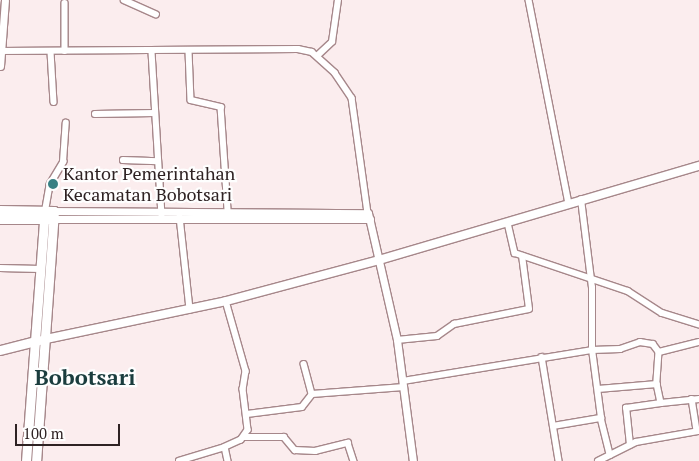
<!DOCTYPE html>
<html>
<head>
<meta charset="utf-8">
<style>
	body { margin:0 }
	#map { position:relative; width:699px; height:461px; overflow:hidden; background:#fbedee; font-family:"PT Serif",serif }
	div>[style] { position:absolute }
	.roads { filter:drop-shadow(1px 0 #a6878a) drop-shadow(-1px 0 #a6878a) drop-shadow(0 1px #a6878a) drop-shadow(0 -1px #a6878a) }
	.minor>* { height:5.5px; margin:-2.75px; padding:0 2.75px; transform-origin:2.75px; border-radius:2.75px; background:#fff }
	.tertiary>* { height:7px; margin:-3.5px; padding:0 3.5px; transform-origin:3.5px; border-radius:3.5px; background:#fff }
	.secondary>* { height:8px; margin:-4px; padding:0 4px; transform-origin:4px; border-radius:4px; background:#fff }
	.primary>* { height:9px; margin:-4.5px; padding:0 4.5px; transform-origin:4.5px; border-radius:4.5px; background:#fff }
	.dots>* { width:14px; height:14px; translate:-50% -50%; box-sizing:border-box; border:2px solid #fefefe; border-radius:50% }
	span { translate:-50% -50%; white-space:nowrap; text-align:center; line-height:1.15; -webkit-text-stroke:4.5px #fefefe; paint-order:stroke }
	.poi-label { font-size:18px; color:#2e2223 }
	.left { translate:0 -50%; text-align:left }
	.district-label { font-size:22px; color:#1b3d3e; font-weight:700 }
	.scale { position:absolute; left:15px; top:424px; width:105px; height:22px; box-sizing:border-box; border:2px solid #2e2223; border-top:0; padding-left:6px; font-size:15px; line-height:18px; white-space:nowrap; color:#2e2223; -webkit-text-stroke:4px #fefefe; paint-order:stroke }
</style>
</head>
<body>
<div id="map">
	<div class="roads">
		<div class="minor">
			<div style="left:124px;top:0;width:35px;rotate:24deg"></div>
			<div style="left:529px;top:0;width:208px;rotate:78.9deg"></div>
			<div style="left:65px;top:3px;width:48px;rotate:90deg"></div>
			<div style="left:0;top:51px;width:298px;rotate:-0.4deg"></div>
			<div style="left:298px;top:49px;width:14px;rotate:12deg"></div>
			<div style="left:312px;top:52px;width:31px;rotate:42deg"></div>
			<div style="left:335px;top:73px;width:30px;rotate:56deg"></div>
			<div style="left:352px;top:98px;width:116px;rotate:82.1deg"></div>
			<div style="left:189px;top:51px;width:49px;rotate:87.7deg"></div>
			<div style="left:191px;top:100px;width:31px;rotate:13deg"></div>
			<div style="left:221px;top:107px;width:104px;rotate:86.1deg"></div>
			<div style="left:51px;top:52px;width:50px;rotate:86.6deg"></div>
			<div style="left:152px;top:52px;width:163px;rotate:86.5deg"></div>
			<div style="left:318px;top:55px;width:19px;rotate:-43deg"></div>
			<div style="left:332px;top:42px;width:42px;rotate:-81.9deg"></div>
			<div style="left:95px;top:114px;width:59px;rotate:-1deg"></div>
			<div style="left:123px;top:160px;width:35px;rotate:2deg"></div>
			<div style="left:45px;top:211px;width:27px;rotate:-80deg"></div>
			<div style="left:50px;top:184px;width:26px;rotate:-59deg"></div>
			<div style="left:63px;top:162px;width:39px;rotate:-86deg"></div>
			<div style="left:180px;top:217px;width:93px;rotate:83.8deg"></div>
			<div style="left:508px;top:223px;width:31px;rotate:77deg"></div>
			<div style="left:515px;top:253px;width:119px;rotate:18.6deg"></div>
			<div style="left:628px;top:291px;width:40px;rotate:32.9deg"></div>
			<div style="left:662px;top:313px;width:39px;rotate:17deg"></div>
			<div style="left:0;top:268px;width:40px;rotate:1.4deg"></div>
			<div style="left:226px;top:301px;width:73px;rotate:74.1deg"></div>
			<div style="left:246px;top:371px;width:18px;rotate:99deg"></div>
			<div style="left:243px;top:389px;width:41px;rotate:83deg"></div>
			<div style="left:248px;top:430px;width:12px;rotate:125deg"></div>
			<div style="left:241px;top:440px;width:17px;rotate:156deg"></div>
			<div style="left:225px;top:447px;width:14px;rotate:78deg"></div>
			<div style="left:397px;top:340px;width:40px;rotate:-5.7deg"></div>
			<div style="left:437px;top:336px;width:21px;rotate:-35deg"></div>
			<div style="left:454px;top:324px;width:76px;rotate:-11.3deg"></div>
			<div style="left:529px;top:309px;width:53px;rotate:-97.5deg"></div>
			<div style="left:659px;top:352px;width:41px;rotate:-14deg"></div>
			<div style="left:542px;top:357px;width:105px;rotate:80.7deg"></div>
			<div style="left:304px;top:364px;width:31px;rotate:75deg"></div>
			<div style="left:403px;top:381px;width:192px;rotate:-9.3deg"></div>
			<div style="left:592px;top:350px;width:62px;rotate:-90deg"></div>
			<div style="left:592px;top:288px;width:89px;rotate:-97.1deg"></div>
			<div style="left:598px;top:389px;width:59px;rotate:-4.8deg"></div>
			<div style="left:692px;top:399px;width:32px;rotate:81deg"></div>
			<div style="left:247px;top:414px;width:55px;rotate:-7.3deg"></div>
			<div style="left:302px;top:407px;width:16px;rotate:-52deg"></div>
			<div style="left:312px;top:394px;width:92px;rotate:-4.4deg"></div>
			<div style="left:601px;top:418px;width:38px;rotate:76deg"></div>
			<div style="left:553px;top:426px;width:49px;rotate:-9.5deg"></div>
			<div style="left:601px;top:418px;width:69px;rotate:-97.5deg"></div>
			<div style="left:592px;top:350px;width:28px;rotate:-2deg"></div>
			<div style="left:620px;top:349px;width:21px;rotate:-19deg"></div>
			<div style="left:640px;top:342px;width:13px;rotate:9deg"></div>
			<div style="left:653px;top:344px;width:10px;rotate:53deg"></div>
			<div style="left:659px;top:352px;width:32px;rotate:94deg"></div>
			<div style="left:657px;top:384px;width:19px;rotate:78deg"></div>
			<div style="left:661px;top:403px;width:38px;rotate:-6deg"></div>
			<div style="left:244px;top:437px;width:40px"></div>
			<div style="left:284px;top:437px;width:17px;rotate:50deg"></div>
			<div style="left:295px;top:450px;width:20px;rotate:3deg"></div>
			<div style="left:315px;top:451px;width:34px;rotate:-14deg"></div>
			<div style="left:348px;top:443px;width:19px;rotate:72deg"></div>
			<div style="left:630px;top:445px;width:37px;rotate:-96deg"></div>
			<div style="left:626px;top:408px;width:35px;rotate:-8deg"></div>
			<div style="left:179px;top:461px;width:48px;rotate:-16.9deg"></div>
			<div style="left:598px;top:461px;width:42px;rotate:-26.6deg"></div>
			<div style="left:636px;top:442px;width:64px;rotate:-9.9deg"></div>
		</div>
		<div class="tertiary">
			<div style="left:0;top:66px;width:66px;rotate:-85.7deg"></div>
			<div style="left:54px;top:211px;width:314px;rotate:0.4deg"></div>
			<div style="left:368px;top:213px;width:130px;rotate:77.1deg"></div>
			<div style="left:397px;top:340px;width:122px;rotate:82.5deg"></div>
			<div style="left:54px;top:219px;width:316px"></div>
		</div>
		<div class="secondary">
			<div style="left:46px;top:339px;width:184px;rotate:-11.9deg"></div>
			<div style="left:226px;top:301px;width:158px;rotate:-15deg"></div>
			<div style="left:379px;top:260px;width:334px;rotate:-16.4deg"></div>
		</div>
		<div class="primary">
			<div style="left:0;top:210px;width:54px;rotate:1.1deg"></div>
			<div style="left:54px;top:211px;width:251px;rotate:94.1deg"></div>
			<div style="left:0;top:219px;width:49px"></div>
			<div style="left:0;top:350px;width:40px;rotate:-14.4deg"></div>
			<div style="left:26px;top:461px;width:251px;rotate:-85.7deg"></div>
		</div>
	</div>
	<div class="dots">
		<div style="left:53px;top:184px;background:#398184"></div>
	</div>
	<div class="poi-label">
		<span class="left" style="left:63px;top:184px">Kantor Pemerintahan<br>Kecamatan Bobotsari</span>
	</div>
	<div class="district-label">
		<span style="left:85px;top:377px">Bobotsari</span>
	</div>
	<div class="scale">100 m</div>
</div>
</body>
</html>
